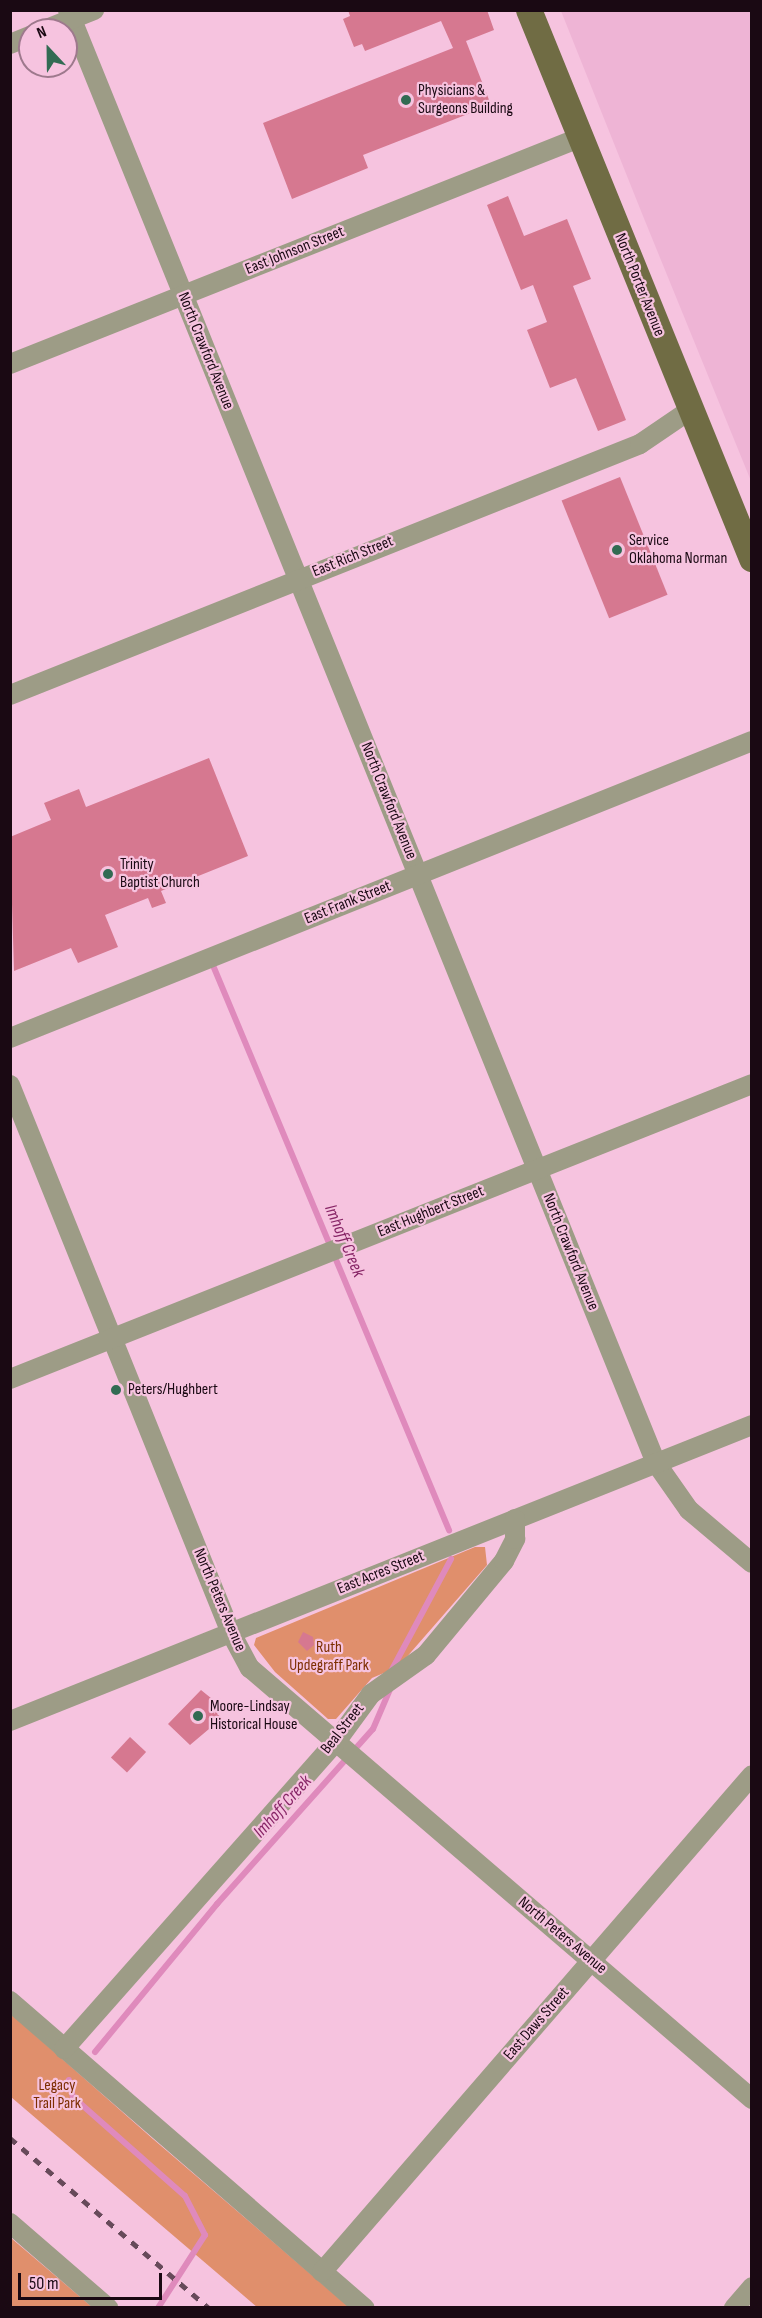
<!DOCTYPE html>
<html>
<head>
<meta charset="utf-8">
<style>
	body { margin:0 }
	#map { position:relative; width:762px; height:2318px; overflow:hidden; background:#f6c3df; font-family:"Sofia Sans Condensed",sans-serif }
	div>[style] { position:absolute }
	.built>* { inset:0; background:#eeb4d5 }
	.green>* { inset:0; background:#e08f6c }
	.stream>* { height:6px; margin:-3px; padding:0 3px; transform-origin:3px; border-radius:3px; background:#df8abc }
	.building>* { inset:0; background:#d67890; transform-origin:0 0 }
	.minor>* { height:20px; margin:-10px; padding:0 10px; transform-origin:10px; border-radius:10px; background:#9d9c86 }
	.major>* { height:26px; margin:-13px; padding:0 13px; transform-origin:13px; border-radius:13px; background:#706c44 }
	.rail>* { height:4.5px; margin-top:-2.25px; transform-origin:0; background:repeating-linear-gradient(90deg,#674a5a 0 8px,transparent 0 16px) }
	.dots>* { width:16px; height:16px; translate:-50% -50%; box-sizing:border-box; border:3px solid #f6c3df; border-radius:50% }
	span { translate:-50% -50%; white-space:nowrap; text-align:center; line-height:1.15; -webkit-text-stroke:4.5px #f6c3df; paint-order:stroke }
	.poi-label { font-size:16px; color:#1a0913 }
	.left { translate:0 -50%; text-align:left }
	.street-label { font-size:16px; color:#1a0913 }
	.park-label { font-size:16px; color:#7d2e00 }
	.water-label { font-size:18px; color:#882667; font-style:italic }
	.frame { position:absolute; inset:0; border:12px solid #1a0913; pointer-events:none }
	.north { position:absolute; left:18px; top:18px; width:60px; height:60px; box-sizing:border-box; background:#f6c3df; border:2px solid #9e798d; border-radius:50%; rotate:338deg; font-size:16px; font-weight:700; line-height:24px; text-align:center; color:#1a0913 }
	.north::after { content:''; display:block; margin:auto; width:21px; height:27px; background:#326b53; clip-path:polygon(50% 0,100% 100%,50% 72%,0 100%) }
	.scale { position:absolute; left:18px; top:2273px; width:144px; height:27px; box-sizing:border-box; border:3px solid #1a0913; border-top:0; padding-left:8px; font-size:18px; line-height:21px; white-space:nowrap; color:#1a0913; -webkit-text-stroke:4px #f6c3df; paint-order:stroke }
</style>
</head>
<body>
<div id="map">
	<div class="built">
		<div style="clip-path:polygon(561px 11px,751px 11px,751px 481px,643px 216px)"></div>
	</div>
	<div class="green">
		<div style="clip-path:polygon(475px 1547px,485px 1547px,487px 1565px,398px 1667px,372px 1678px,336px 1719px,328px 1719px,275px 1672px,254px 1645px,256px 1638px)"></div>
		<div style="clip-path:polygon(10px 2013px,153px 2139px,349px 2307px,257px 2307px,11px 2097px)"></div>
		<div style="clip-path:polygon(10px 2238px,11px 2238px,92px 2307px,11px 2307px)"></div>
	</div>
	<div class="stream">
		<div style="left:212px;top:963px;width:615px;rotate:67.32deg"></div>
		<div style="left:388px;top:1677px;width:134px;rotate:-61.9deg"></div>
		<div style="left:95px;top:2052px;width:192px;rotate:-50.5deg"></div>
		<div style="left:217px;top:1904px;width:234px;rotate:-48.3deg"></div>
		<div style="left:373px;top:1729px;width:46px;rotate:-66.8deg"></div>
		<div style="left:69px;top:2080px;width:17px;rotate:77deg"></div>
		<div style="left:73px;top:2097px;width:149px;rotate:41.5deg"></div>
		<div style="left:185px;top:2196px;width:44px;rotate:62.9deg"></div>
		<div style="left:205px;top:2235px;width:87px;rotate:122.8deg"></div>
	</div>
	<div class="building">
		<div style="clip-path:polygon(348px 10px,487px 10px,494px 30px,466px 41px,491px 105px,363px 155px,368px 168px,292px 199px,263px 123px,453px 48px,441px 21px,365px 51px,362px 44px,354px 47px,343px 19px,350px 16px)"></div>
		<div style="clip-path:polygon(508px 196px,524px 236px,567px 219px,591px 279px,573px 286px,626px 420px,598px 431px,576px 378px,550px 388px,527px 330px,547px 322px,533px 285px,521px 290px,487px 205px)"></div>
		<div style="left:620px;top:477px;width:127px;height:63px;rotate:68deg"></div>
		<div style="clip-path:polygon(209px 758px,248px 856px,161px 891px,166px 903px,152px 908px,148px 898px,105px 915px,118px 947px,78px 963px,71px 948px,14px 971px,10px 837px,51px 820px,44px 803px,79px 789px,86px 807px)"></div>
		<div style="clip-path:polygon(303px 1632px,313px 1637px,314px 1645px,307px 1651px,298px 1642px)"></div>
		<div style="clip-path:polygon(201px 1690px,222px 1707px,217px 1714px,222px 1718px,190px 1745px,168px 1724px)"></div>
		<div style="left:130px;top:1737px;width:22px;height:28px;rotate:43deg"></div>
	</div>
	<div class="minor">
		<div style="left:68px;top:10px;width:1567px;rotate:67.97deg"></div>
		<div style="left:656px;top:1463px;width:57px;rotate:54.9deg"></div>
		<div style="left:689px;top:1510px;width:82px;rotate:40.1deg"></div>
		<div style="left:44px;top:30px;width:54px;rotate:-21.8deg"></div>
		<div style="left:10px;top:44px;width:22px;rotate:-22deg"></div>
		<div style="left:10px;top:364px;width:612px;rotate:-21.66deg"></div>
		<div style="left:10px;top:695px;width:678px;rotate:-21.72deg"></div>
		<div style="left:640px;top:444px;width:60px;rotate:-34.2deg"></div>
		<div style="left:10px;top:1038px;width:799px;rotate:-21.81deg"></div>
		<div style="left:10px;top:1085px;width:591px;rotate:68.04deg"></div>
		<div style="left:231px;top:1633px;width:40px;rotate:62deg"></div>
		<div style="left:250px;top:1668px;width:662px;rotate:40.65deg"></div>
		<div style="left:10px;top:1379px;width:798px;rotate:-21.68deg"></div>
		<div style="left:10px;top:1721px;width:799px;rotate:-21.75deg"></div>
		<div style="left:10px;top:2001px;width:469px;rotate:40.9deg"></div>
		<div style="left:64px;top:2049px;width:409px;rotate:-48.5deg"></div>
		<div style="left:335px;top:1743px;width:61px;rotate:-53.7deg"></div>
		<div style="left:371px;top:1694px;width:67px;rotate:-35.3deg"></div>
		<div style="left:426px;top:1655px;width:122px;rotate:-50.3deg"></div>
		<div style="left:504px;top:1561px;width:25px;rotate:-63deg"></div>
		<div style="left:515px;top:1539px;width:20px;rotate:-90deg"></div>
		<div style="left:10px;top:2223px;width:130px;rotate:40.9deg"></div>
		<div style="left:322px;top:2272px;width:657px;rotate:-49.13deg"></div>
		<div style="left:734px;top:2308px;width:28px;rotate:-49deg"></div>
	</div>
	<div class="major">
		<div style="left:529px;top:10px;width:593px;rotate:67.89deg"></div>
	</div>
	<div class="rail">
		<div style="left:10px;top:2138px;width:262px;rotate:40.5deg"></div>
	</div>
	<div class="dots">
		<div style="left:406px;top:100px;background:#326b53"></div>
		<div style="left:617px;top:550px;background:#326b53"></div>
		<div style="left:108px;top:874px;background:#326b53"></div>
		<div style="left:116px;top:1390px;background:#326b53"></div>
		<div style="left:198px;top:1716px;background:#326b53"></div>
	</div>
	<div class="poi-label">
		<span class="left" style="left:418px;top:100px">Physicians &amp;<br>Surgeons Building</span>
		<span class="left" style="left:629px;top:550px">Service<br>Oklahoma Norman</span>
		<span class="left" style="left:120px;top:874px">Trinity<br>Baptist Church</span>
		<span class="left" style="left:128px;top:1390px">Peters/Hughbert</span>
		<span class="left" style="left:210px;top:1716px">Moore-Lindsay<br>Historical House</span>
	</div>
	<div class="street-label">
		<span style="left:295px;top:251px;rotate:-22deg">East Johnson Street</span>
		<span style="left:639px;top:285px;rotate:68deg">North Porter Avenue</span>
		<span style="left:205px;top:351px;rotate:68deg">North Crawford Avenue</span>
		<span style="left:353px;top:557px;rotate:-22deg">East Rich Street</span>
		<span style="left:388px;top:801px;rotate:68deg">North Crawford Avenue</span>
		<span style="left:348px;top:903px;rotate:-22deg">East Frank Street</span>
		<span style="left:431px;top:1212px;rotate:-22deg">East Hughbert Street</span>
		<span style="left:570px;top:1252px;rotate:68deg">North Crawford Avenue</span>
		<span style="left:381px;top:1573px;rotate:-22deg">East Acres Street</span>
		<span style="left:219px;top:1600px;rotate:67deg">North Peters Avenue</span>
		<span style="left:343px;top:1729px;rotate:-52deg">Beal Street</span>
		<span style="left:562px;top:1936px;rotate:40deg">North Peters Avenue</span>
		<span style="left:537px;top:2024px;rotate:-49deg">East Daws Street</span>
	</div>
	<div class="park-label">
		<span style="left:329px;top:1657px">Ruth<br>Updegraff Park</span>
		<span style="left:57px;top:2095px">Legacy<br>Trail Park</span>
	</div>
	<div class="water-label">
		<span style="left:344px;top:1241px;rotate:67deg">Imhoff Creek</span>
		<span style="left:283px;top:1807px;rotate:-48deg">Imhoff Creek</span>
	</div>
	<div class="frame"></div>
	<div class="north">N</div>
	<div class="scale">50 m</div>
</div>
</body>
</html>
